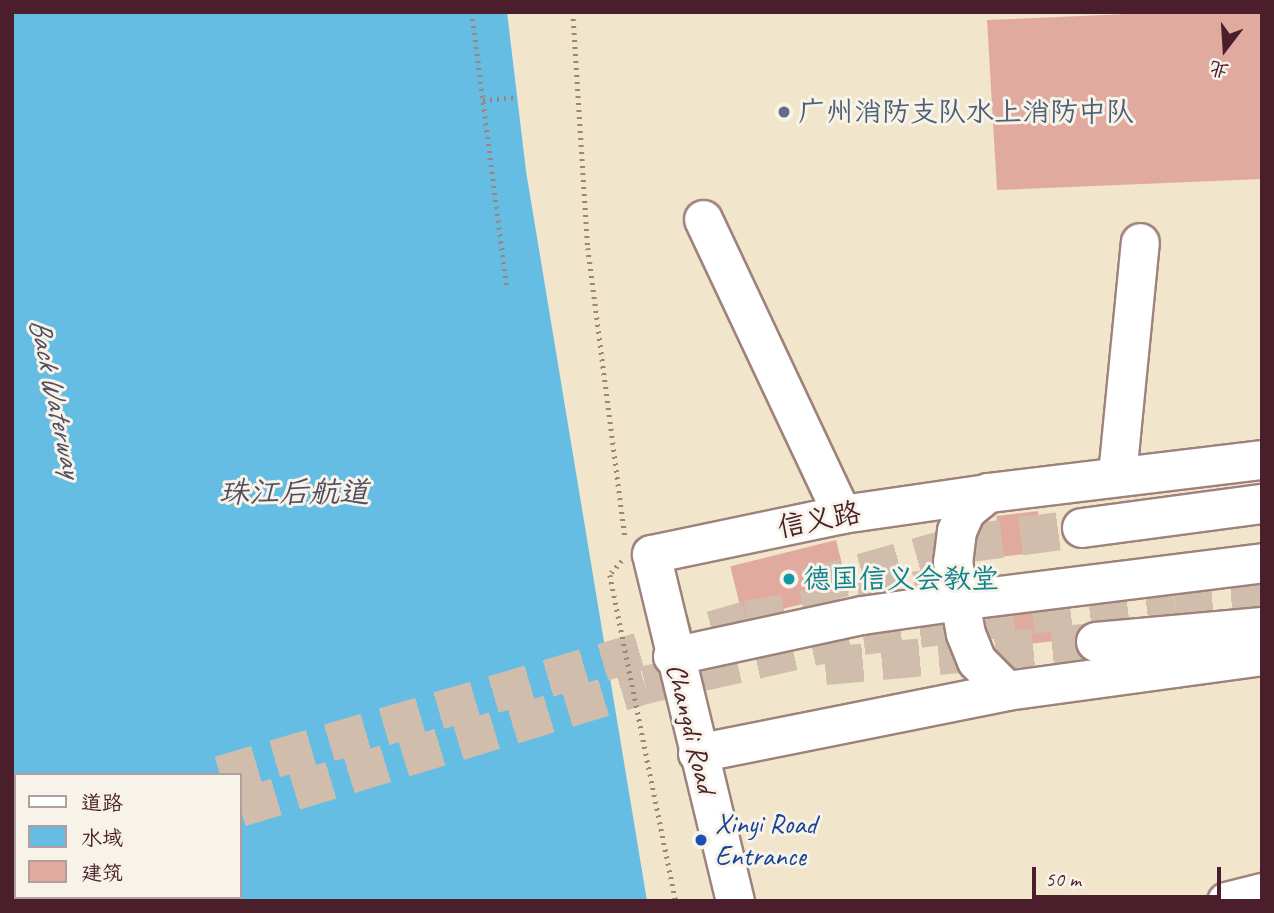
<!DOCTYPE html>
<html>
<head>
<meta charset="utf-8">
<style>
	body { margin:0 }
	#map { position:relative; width:1274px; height:913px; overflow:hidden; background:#f1e5cb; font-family:Caveat,"LXGW WenKai TC",sans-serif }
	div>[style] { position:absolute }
	.water>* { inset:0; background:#66bde3 }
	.building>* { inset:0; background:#e1aa9f; transform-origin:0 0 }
	.major-tunnel>* { height:38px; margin-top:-19px; transform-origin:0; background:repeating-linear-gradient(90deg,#d0bdab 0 38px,transparent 0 57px) }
	.path>* { height:4.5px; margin-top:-2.25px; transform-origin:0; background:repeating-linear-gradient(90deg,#9e827b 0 2px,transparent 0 7px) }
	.roads { filter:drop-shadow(2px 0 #9e827b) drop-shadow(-2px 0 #9e827b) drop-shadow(0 2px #9e827b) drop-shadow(0 -2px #9e827b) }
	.minor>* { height:37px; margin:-18.5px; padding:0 18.5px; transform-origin:18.5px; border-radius:18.5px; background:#fff }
	.major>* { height:38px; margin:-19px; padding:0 19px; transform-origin:19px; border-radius:19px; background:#fff }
	.dots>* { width:19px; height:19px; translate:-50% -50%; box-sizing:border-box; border:4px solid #f7f3e8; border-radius:50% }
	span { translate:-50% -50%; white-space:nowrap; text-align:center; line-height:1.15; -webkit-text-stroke:6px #f7f3e8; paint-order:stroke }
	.service-label { font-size:28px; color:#4e5e75 }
	.left { translate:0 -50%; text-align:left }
	.street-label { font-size:28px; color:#4a1f2b }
	.culture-label { font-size:28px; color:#0d838f }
	.transit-label { font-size:28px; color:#164399 }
	.water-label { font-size:30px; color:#524e62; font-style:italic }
	.frame { position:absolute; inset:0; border:14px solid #4a1f2b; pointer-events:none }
	.legend { position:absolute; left:14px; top:773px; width:228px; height:126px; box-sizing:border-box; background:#f7f3e8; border:2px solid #b29e9c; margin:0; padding:9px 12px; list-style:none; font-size:21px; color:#4a1f2b }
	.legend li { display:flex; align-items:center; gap:14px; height:35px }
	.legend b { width:35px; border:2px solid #b29e9c }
	.north { position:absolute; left:1190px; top:14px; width:70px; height:70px; -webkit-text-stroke:5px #f7f3e8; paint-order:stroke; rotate:197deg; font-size:19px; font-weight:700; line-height:28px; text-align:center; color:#4a1f2b }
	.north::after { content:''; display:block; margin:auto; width:24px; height:32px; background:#4a1f2b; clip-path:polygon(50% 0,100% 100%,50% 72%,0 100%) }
	.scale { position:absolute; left:1032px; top:867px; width:189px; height:32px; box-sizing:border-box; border:4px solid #4a1f2b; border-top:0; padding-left:9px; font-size:21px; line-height:24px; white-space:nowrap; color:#4a1f2b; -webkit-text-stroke:5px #f7f3e8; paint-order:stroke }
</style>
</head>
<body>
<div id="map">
	<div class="water">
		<div style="clip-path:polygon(evenodd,12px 12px,507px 12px,526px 171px,647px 901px,12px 901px,12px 12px,16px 775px,240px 775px,240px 897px,16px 897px,16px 775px)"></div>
	</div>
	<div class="building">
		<div style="clip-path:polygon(1175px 12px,1262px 12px,1262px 179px,997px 190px,987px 20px)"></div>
		<div style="left:1038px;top:511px;width:41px;height:42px;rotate:83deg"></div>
		<div style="left:836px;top:540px;width:54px;height:109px;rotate:76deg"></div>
		<div style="left:1054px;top:600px;width:41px;height:43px;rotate:84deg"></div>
	</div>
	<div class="major-tunnel">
		<div style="left:807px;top:588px;width:163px;rotate:-15.7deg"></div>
		<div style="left:964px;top:544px;width:119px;rotate:-7.7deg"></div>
		<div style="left:825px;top:666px;width:272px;rotate:-5.1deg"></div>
		<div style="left:220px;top:775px;width:549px;rotate:-16.39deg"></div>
		<div style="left:747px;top:620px;width:216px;rotate:-9.9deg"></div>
		<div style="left:240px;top:808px;width:423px;rotate:-16.9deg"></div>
		<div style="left:645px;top:685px;width:223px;rotate:-12.7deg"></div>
		<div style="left:863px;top:636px;width:313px;rotate:-7.1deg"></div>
		<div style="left:1174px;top:597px;width:88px;rotate:-3.9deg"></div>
		<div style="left:12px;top:839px;width:4px;rotate:-14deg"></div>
		<div style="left:12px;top:879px;width:4px;rotate:-14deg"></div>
	</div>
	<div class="path">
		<div style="left:472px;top:12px;width:279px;rotate:82.8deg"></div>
		<div style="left:573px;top:12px;width:236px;rotate:86.4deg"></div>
		<div style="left:588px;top:248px;width:291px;rotate:82.7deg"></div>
		<div style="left:483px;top:100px;width:34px;rotate:-5deg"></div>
		<div style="left:622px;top:561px;width:18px;rotate:131deg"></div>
		<div style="left:610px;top:575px;width:333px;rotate:78.6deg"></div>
	</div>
	<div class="roads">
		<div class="minor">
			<div style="left:703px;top:219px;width:326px;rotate:64.8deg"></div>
			<div style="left:1117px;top:475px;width:234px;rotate:-84.4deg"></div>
			<div style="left:672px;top:656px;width:194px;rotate:-12.2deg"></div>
			<div style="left:862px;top:615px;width:98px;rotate:-8.2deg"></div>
			<div style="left:697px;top:753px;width:316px;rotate:-11.3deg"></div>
			<div style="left:735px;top:901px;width:357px;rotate:-103.6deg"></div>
			<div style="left:651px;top:554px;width:195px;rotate:-11.8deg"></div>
			<div style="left:842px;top:514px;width:148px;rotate:-8.2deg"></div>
			<div style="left:1226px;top:901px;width:37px;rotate:-14deg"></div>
		</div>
		<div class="major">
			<div style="left:1262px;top:460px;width:276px;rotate:173.1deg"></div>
			<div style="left:988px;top:493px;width:28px;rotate:141deg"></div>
			<div style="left:966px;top:511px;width:22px;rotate:114deg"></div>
			<div style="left:957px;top:531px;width:31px;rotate:97deg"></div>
			<div style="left:953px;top:562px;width:73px;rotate:79.8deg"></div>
			<div style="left:966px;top:634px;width:29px;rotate:68deg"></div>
			<div style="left:977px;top:661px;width:42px;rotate:45deg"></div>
			<div style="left:1007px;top:691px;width:257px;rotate:-7.8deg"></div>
			<div style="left:1082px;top:528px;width:182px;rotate:-7.6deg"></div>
			<div style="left:959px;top:601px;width:305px;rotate:-7.1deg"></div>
			<div style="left:1096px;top:642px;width:167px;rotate:-5.2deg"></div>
		</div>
	</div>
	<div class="dots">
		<div style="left:784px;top:112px;background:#5c6f8a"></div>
		<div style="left:789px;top:579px;background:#0f9aa8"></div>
		<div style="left:701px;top:840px;background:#1a4fb4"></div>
	</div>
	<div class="service-label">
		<span class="left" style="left:798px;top:112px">广州消防支队水上消防中队</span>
	</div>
	<div class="street-label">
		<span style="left:819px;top:520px;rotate:-11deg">信义路</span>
		<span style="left:691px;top:728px;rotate:76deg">Changdi Road</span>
	</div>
	<div class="culture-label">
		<span class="left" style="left:803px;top:579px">德国信义会教堂</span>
	</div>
	<div class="transit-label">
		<span class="left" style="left:715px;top:840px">Xinyi Road<br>Entrance</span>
	</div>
	<div class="water-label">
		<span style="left:56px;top:397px;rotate:78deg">Back Waterway</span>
		<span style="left:294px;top:492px">珠江后航道</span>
	</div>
	<div class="frame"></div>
	<ul class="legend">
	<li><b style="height:9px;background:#fff"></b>道路</li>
	<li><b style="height:19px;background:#66bde3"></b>水域</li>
	<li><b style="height:19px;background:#e1aa9f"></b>建筑</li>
	</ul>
	<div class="north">北</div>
	<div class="scale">50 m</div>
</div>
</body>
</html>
